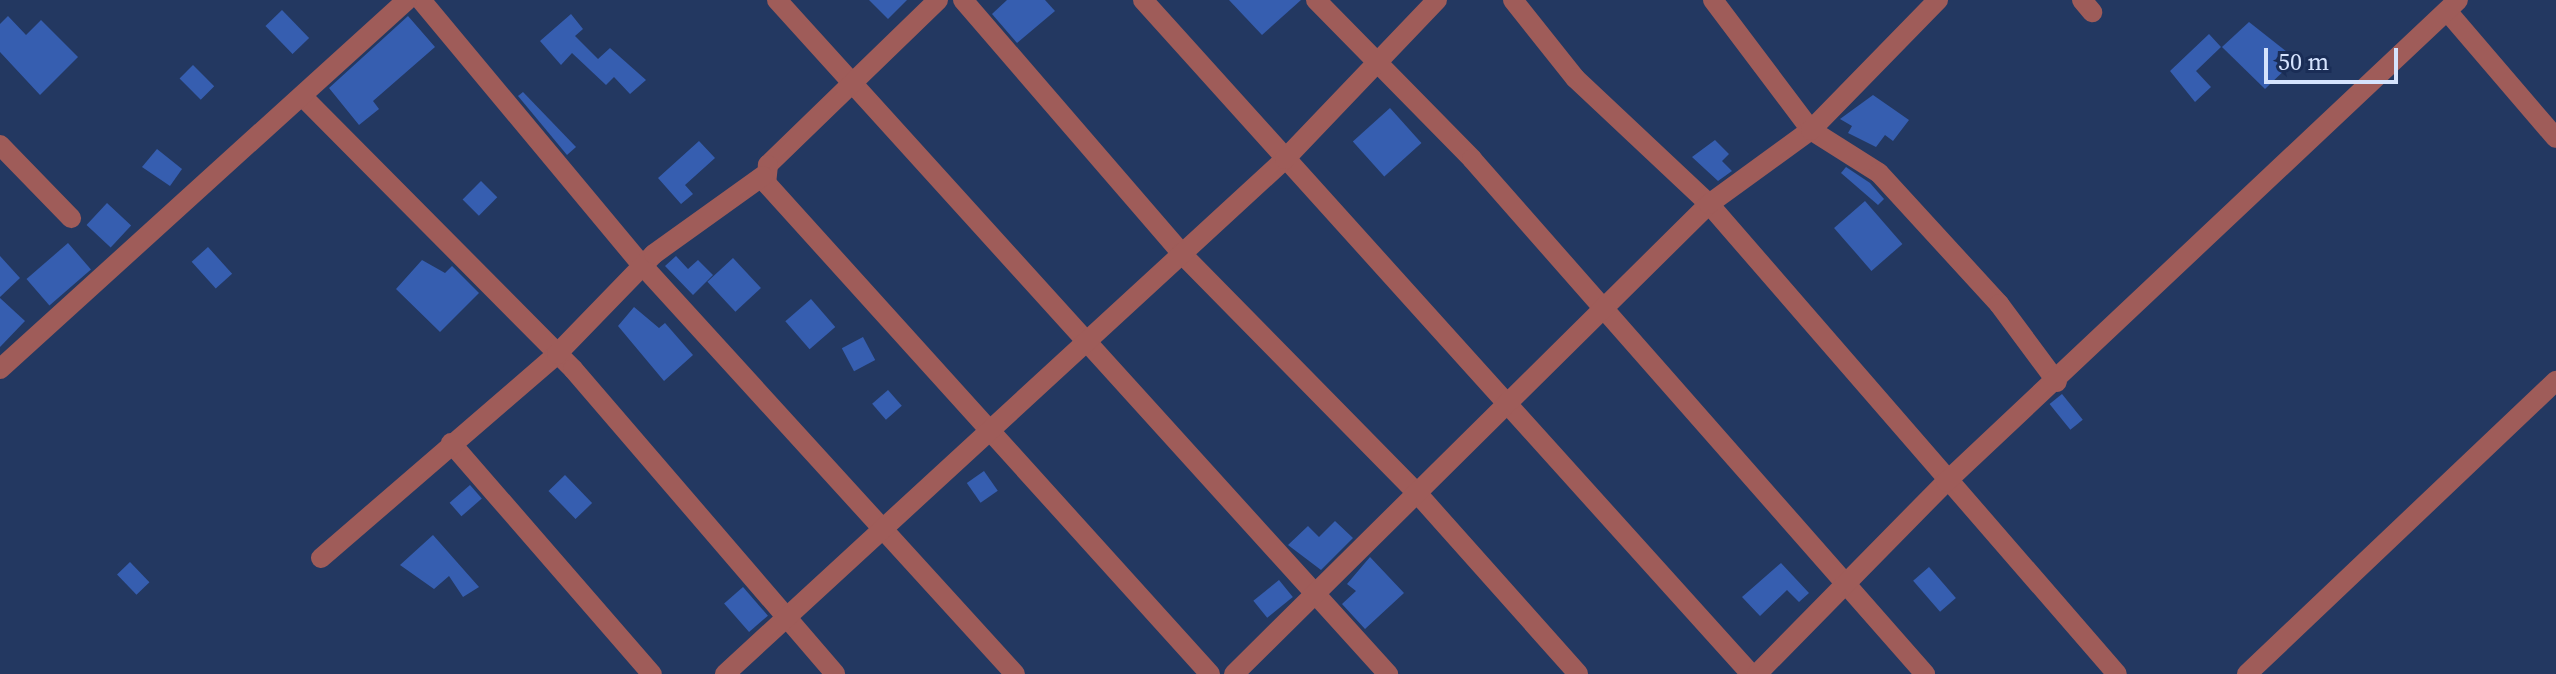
<!DOCTYPE html>
<html>
<head>
<meta charset="utf-8">
<style>
	body { margin:0 }
	#map { position:relative; width:2556px; height:674px; overflow:hidden; background:#233861; font-family:"Source Serif 4",serif }
	div>[style] { position:absolute }
	.building>* { inset:0; background:#365eb0; transform-origin:0 0 }
	.minor>* { height:20px; margin:-10px; padding:0 10px; transform-origin:10px; border-radius:10px; background:#9f5c59 }
	span { translate:-50% -50%; white-space:nowrap; text-align:center; line-height:1.15; -webkit-text-stroke:6px #1a2d56; paint-order:stroke }
	.scale { position:absolute; left:2264px; top:48px; width:134px; height:36px; box-sizing:border-box; border:4px solid #d5e3fd; border-top:0; padding-left:10px; font-size:24px; line-height:28px; white-space:nowrap; color:#d5e3fd; -webkit-text-stroke:6px #1a2d56; paint-order:stroke }
</style>
</head>
<body>
<div id="map">
	<div class="building">
		<div style="clip-path:polygon(869px 0,907px 0,888px 19px)"></div>
		<div style="clip-path:polygon(1007px 0,1045px 0,1055px 11px,1017px 43px,992px 14px)"></div>
		<div style="clip-path:polygon(1229px 0,1301px 0,1262px 35px)"></div>
		<div style="left:282px;top:10px;width:39px;height:23px;rotate:46deg"></div>
		<div style="clip-path:polygon(571px 14px,583px 29px,575px 36px,598px 59px,610px 48px,646px 80px,630px 94px,614px 77px,606px 85px,572px 53px,561px 65px,540px 41px)"></div>
		<div style="clip-path:polygon(8px 16px,26px 35px,41px 20px,78px 57px,40px 95px,0 52px,0 24px)"></div>
		<div style="clip-path:polygon(408px 16px,435px 47px,373px 101px,379px 109px,359px 125px,329px 88px)"></div>
		<div style="clip-path:polygon(2249px 22px,2296px 59px,2265px 89px,2222px 47px)"></div>
		<div style="clip-path:polygon(2209px 34px,2221px 47px,2196px 71px,2211px 87px,2195px 102px,2170px 71px)"></div>
		<div style="left:193px;top:65px;width:30px;height:19px;rotate:45deg"></div>
		<div style="clip-path:polygon(523px 92px,576px 147px,567px 155px,518px 96px)"></div>
		<div style="clip-path:polygon(1873px 95px,1909px 120px,1893px 141px,1885px 135px,1876px 147px,1848px 133px,1852px 126px,1840px 119px)"></div>
		<div style="left:1390px;top:108px;width:47px;height:50px;rotate:48deg"></div>
		<div style="clip-path:polygon(1715px 140px,1729px 154px,1722px 161px,1732px 171px,1718px 181px,1692px 157px)"></div>
		<div style="clip-path:polygon(699px 141px,715px 158px,685px 185px,693px 194px,681px 204px,658px 178px)"></div>
		<div style="clip-path:polygon(157px 149px,182px 169px,170px 186px,142px 167px)"></div>
		<div style="clip-path:polygon(1846px 167px,1870px 183px,1884px 199px,1878px 205px,1841px 173px)"></div>
		<div style="left:481px;top:181px;width:23px;height:26px;rotate:45deg"></div>
		<div style="left:1865px;top:201px;width:57px;height:41px;rotate:49deg"></div>
		<div style="left:107px;top:203px;width:33px;height:30px;rotate:43deg"></div>
		<div style="left:68px;top:243px;width:35px;height:55px;rotate:49deg"></div>
		<div style="left:208px;top:247px;width:36px;height:22px;rotate:48deg"></div>
		<div style="clip-path:polygon(0 256px,20px 278px,0 297px)"></div>
		<div style="clip-path:polygon(676px 256px,688px 269px,698px 260px,713px 275px,693px 295px,665px 266px)"></div>
		<div style="left:733px;top:258px;width:41px;height:35px;rotate:47deg"></div>
		<div style="clip-path:polygon(422px 260px,445px 273px,452px 266px,479px 293px,440px 332px,396px 289px)"></div>
		<div style="clip-path:polygon(0 298px,25px 321px,0 347px)"></div>
		<div style="left:811px;top:299px;width:37px;height:34px;rotate:49deg"></div>
		<div style="clip-path:polygon(634px 307px,659px 328px,665px 323px,693px 355px,664px 381px,618px 326px)"></div>
		<div style="left:863px;top:337px;width:26px;height:24px;rotate:62deg"></div>
		<div style="left:888px;top:390px;width:21px;height:21px;rotate:49deg"></div>
		<div style="left:2062px;top:394px;width:33px;height:16px;rotate:51deg"></div>
		<div style="left:984px;top:471px;width:24px;height:21px;rotate:55deg"></div>
		<div style="left:565px;top:475px;width:39px;height:23px;rotate:46deg"></div>
		<div style="left:470px;top:485px;width:18px;height:27px;rotate:49deg"></div>
		<div style="clip-path:polygon(1335px 521px,1353px 538px,1321px 570px,1288px 545px,1308px 526px,1319px 537px)"></div>
		<div style="clip-path:polygon(433px 535px,479px 587px,463px 597px,449px 576px,434px 589px,400px 565px)"></div>
		<div style="clip-path:polygon(1370px 557px,1404px 593px,1365px 629px,1342px 604px,1356px 591px,1347px 584px)"></div>
		<div style="left:130px;top:562px;width:28px;height:18px;rotate:46deg"></div>
		<div style="clip-path:polygon(1781px 563px,1809px 593px,1799px 602px,1787px 590px,1760px 616px,1742px 597px)"></div>
		<div style="left:1929px;top:567px;width:41px;height:21px;rotate:49deg"></div>
		<div style="left:1279px;top:580px;width:22px;height:33px;rotate:51deg"></div>
		<div style="left:743px;top:587px;width:38px;height:25px;rotate:49deg"></div>
	</div>
	<div class="minor">
		<div style="left:421px;top:0;width:346px;rotate:50.2deg"></div>
		<div style="left:643px;top:266px;width:552px;rotate:47.64deg"></div>
		<div style="left:777px;top:0;width:910px;rotate:47.81deg"></div>
		<div style="left:938px;top:0;width:237px;rotate:135.9deg"></div>
		<div style="left:768px;top:165px;width:18px;rotate:96deg"></div>
		<div style="left:766px;top:183px;width:662px;rotate:47.88deg"></div>
		<div style="left:963px;top:0;width:334px;rotate:49.2deg"></div>
		<div style="left:1181px;top:253px;width:337px;rotate:45.5deg"></div>
		<div style="left:1417px;top:493px;width:242px;rotate:48.3deg"></div>
		<div style="left:1143px;top:0;width:908px;rotate:47.95deg"></div>
		<div style="left:1316px;top:0;width:223px;rotate:45.5deg"></div>
		<div style="left:1472px;top:159px;width:686px;rotate:48.66deg"></div>
		<div style="left:1513px;top:0;width:100px;rotate:51.5deg"></div>
		<div style="left:1575px;top:78px;width:184px;rotate:43.2deg"></div>
		<div style="left:1709px;top:204px;width:622px;rotate:49.04deg"></div>
		<div style="left:1713px;top:0;width:163px;rotate:53deg"></div>
		<div style="left:1811px;top:130px;width:80px;rotate:32.3deg"></div>
		<div style="left:1879px;top:173px;width:178px;rotate:47.5deg"></div>
		<div style="left:1999px;top:304px;width:97px;rotate:53.4deg"></div>
		<div style="left:2082px;top:0;width:16px;rotate:50deg"></div>
		<div style="left:2447px;top:11px;width:167px;rotate:49.4deg"></div>
		<div style="left:302px;top:96px;width:385px;rotate:45.2deg"></div>
		<div style="left:573px;top:369px;width:402px;rotate:49.3deg"></div>
		<div style="left:0;top:145px;width:102px;rotate:45.8deg"></div>
		<div style="left:0;top:369px;width:549px;rotate:-42.2deg"></div>
		<div style="left:451px;top:443px;width:306px;rotate:49deg"></div>
		<div style="left:321px;top:558px;width:312px;rotate:-40.8deg"></div>
		<div style="left:557px;top:354px;width:139px;rotate:-45.9deg"></div>
		<div style="left:654px;top:254px;width:134px;rotate:-35.6deg"></div>
		<div style="left:725px;top:674px;width:761px;rotate:-42.6deg"></div>
		<div style="left:1285px;top:159px;width:220px;rotate:-46.3deg"></div>
		<div style="left:1234px;top:674px;width:668px;rotate:-44.7deg"></div>
		<div style="left:1709px;top:204px;width:126px;rotate:-36deg"></div>
		<div style="left:1811px;top:130px;width:182px;rotate:-45.7deg"></div>
		<div style="left:1757px;top:674px;width:269px;rotate:-45.5deg"></div>
		<div style="left:1946px;top:482px;width:703px;rotate:-43.27deg"></div>
		<div style="left:2247px;top:674px;width:426px;rotate:-43.5deg"></div>
	</div>
	<div class="scale">50 m</div>
</div>
</body>
</html>
